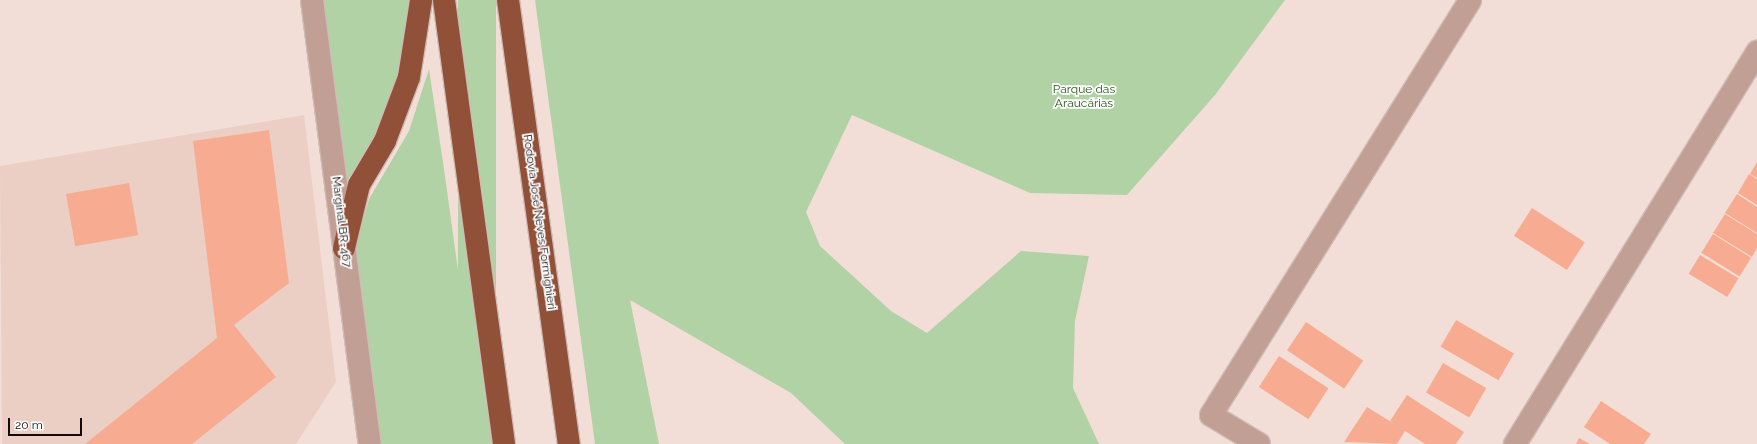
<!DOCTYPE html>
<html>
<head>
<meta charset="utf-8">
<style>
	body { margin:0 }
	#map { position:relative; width:1757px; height:444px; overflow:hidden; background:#f3ded7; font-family:Raleway,sans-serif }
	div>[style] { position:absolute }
	.built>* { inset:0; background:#ebcfc5 }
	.green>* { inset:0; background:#b0d2a5; transform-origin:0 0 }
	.building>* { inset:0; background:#f7ac92; transform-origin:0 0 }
	.roads { filter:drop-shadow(1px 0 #cfbcb6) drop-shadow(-1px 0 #cfbcb6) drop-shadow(0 1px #cfbcb6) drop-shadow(0 -1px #cfbcb6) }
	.minor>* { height:22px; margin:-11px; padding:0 11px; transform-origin:11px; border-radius:11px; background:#c19f94 }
	.motorway>* { height:22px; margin:-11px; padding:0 11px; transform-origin:11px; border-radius:11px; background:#915038 }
	span { translate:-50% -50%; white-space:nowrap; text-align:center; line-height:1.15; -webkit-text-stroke:3.5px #fff; paint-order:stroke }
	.park-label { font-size:12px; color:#285217 }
	.street-label { font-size:12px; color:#110a08 }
	.scale { position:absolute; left:8px; top:418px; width:74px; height:18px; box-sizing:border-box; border:2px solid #110a08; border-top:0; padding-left:5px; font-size:12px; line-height:14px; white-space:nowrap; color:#110a08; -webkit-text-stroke:3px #fff; paint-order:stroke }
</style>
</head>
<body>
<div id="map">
	<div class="built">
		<div style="clip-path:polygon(304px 115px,336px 382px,296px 444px,2px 444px,0 166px)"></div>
	</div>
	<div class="green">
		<div style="clip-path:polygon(323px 0,412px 0,402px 63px,388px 107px,373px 143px,346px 188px)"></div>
		<div style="left:458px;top:0;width:38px;height:448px"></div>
		<div style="clip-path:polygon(535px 0,1285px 0,1215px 95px,1127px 195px,1030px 193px,852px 115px,806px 212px,820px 246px,891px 311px,927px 333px,1021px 251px,1089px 256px,1075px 321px,1073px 388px,1099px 444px,845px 444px,791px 393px,630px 300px,659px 444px,595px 444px)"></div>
		<div style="clip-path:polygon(429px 69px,444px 169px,482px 444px,379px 444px,354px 252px,369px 199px,409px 131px)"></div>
	</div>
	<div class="building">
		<div style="clip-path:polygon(269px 130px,289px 283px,234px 325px,276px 377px,192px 444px,85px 444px,217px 338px,193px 141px)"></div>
		<div style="clip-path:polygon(1757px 162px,1757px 178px,1750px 174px)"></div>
		<div style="clip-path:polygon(1749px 174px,1757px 179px,1757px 205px,1738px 193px)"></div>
		<div style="left:129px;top:183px;width:53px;height:64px;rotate:80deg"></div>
		<div style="clip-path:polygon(1737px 194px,1757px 207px,1757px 233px,1725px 213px)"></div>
		<div style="left:1532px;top:208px;width:63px;height:33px;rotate:33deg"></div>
		<div style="clip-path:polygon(1725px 214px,1757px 234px,1757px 248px,1752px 257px,1713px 233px)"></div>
		<div style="left:1713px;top:234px;width:45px;height:22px;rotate:32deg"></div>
		<div style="left:1700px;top:255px;width:45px;height:22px;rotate:31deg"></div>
		<div style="left:1456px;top:320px;width:67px;height:31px;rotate:30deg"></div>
		<div style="left:1306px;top:322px;width:69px;height:34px;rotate:34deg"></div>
		<div style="left:1279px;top:356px;width:59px;height:37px;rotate:33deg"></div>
		<div style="left:1443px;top:363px;width:50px;height:34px;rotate:30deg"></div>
		<div style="clip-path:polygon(1407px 395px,1464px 432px,1456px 444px,1425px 444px,1405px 431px,1397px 444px,1344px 442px,1367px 407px,1396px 425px,1390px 421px)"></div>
		<div style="clip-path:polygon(1601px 401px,1651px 434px,1644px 444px,1610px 444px,1584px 427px)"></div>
		<div style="clip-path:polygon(1579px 438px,1590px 444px,1576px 444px)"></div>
	</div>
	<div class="roads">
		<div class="minor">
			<div style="left:312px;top:0;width:448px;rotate:82.6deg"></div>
			<div style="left:1259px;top:444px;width:56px;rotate:-148.9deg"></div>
			<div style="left:1211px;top:415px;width:489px;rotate:-58deg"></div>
			<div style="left:1515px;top:444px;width:461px;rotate:-58.3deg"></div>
		</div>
		<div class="motorway">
			<div style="left:444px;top:0;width:448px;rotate:82.3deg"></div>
			<div style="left:508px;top:0;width:448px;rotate:82.2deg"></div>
			<div style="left:344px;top:248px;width:65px;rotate:-76.6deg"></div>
			<div style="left:359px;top:185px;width:51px;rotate:-59.4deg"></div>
			<div style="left:385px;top:141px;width:68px;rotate:-69.4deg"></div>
			<div style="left:409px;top:77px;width:78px;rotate:-81.1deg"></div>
		</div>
	</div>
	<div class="park-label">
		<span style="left:1084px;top:97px">Parque das<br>Araucárias</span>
	</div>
	<div class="street-label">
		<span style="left:341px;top:222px;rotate:83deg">Marginal BR-467</span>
		<span style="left:539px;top:222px;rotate:82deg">Rodovia José Neves Formighieri</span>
	</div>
	<div class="scale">20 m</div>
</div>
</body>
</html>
